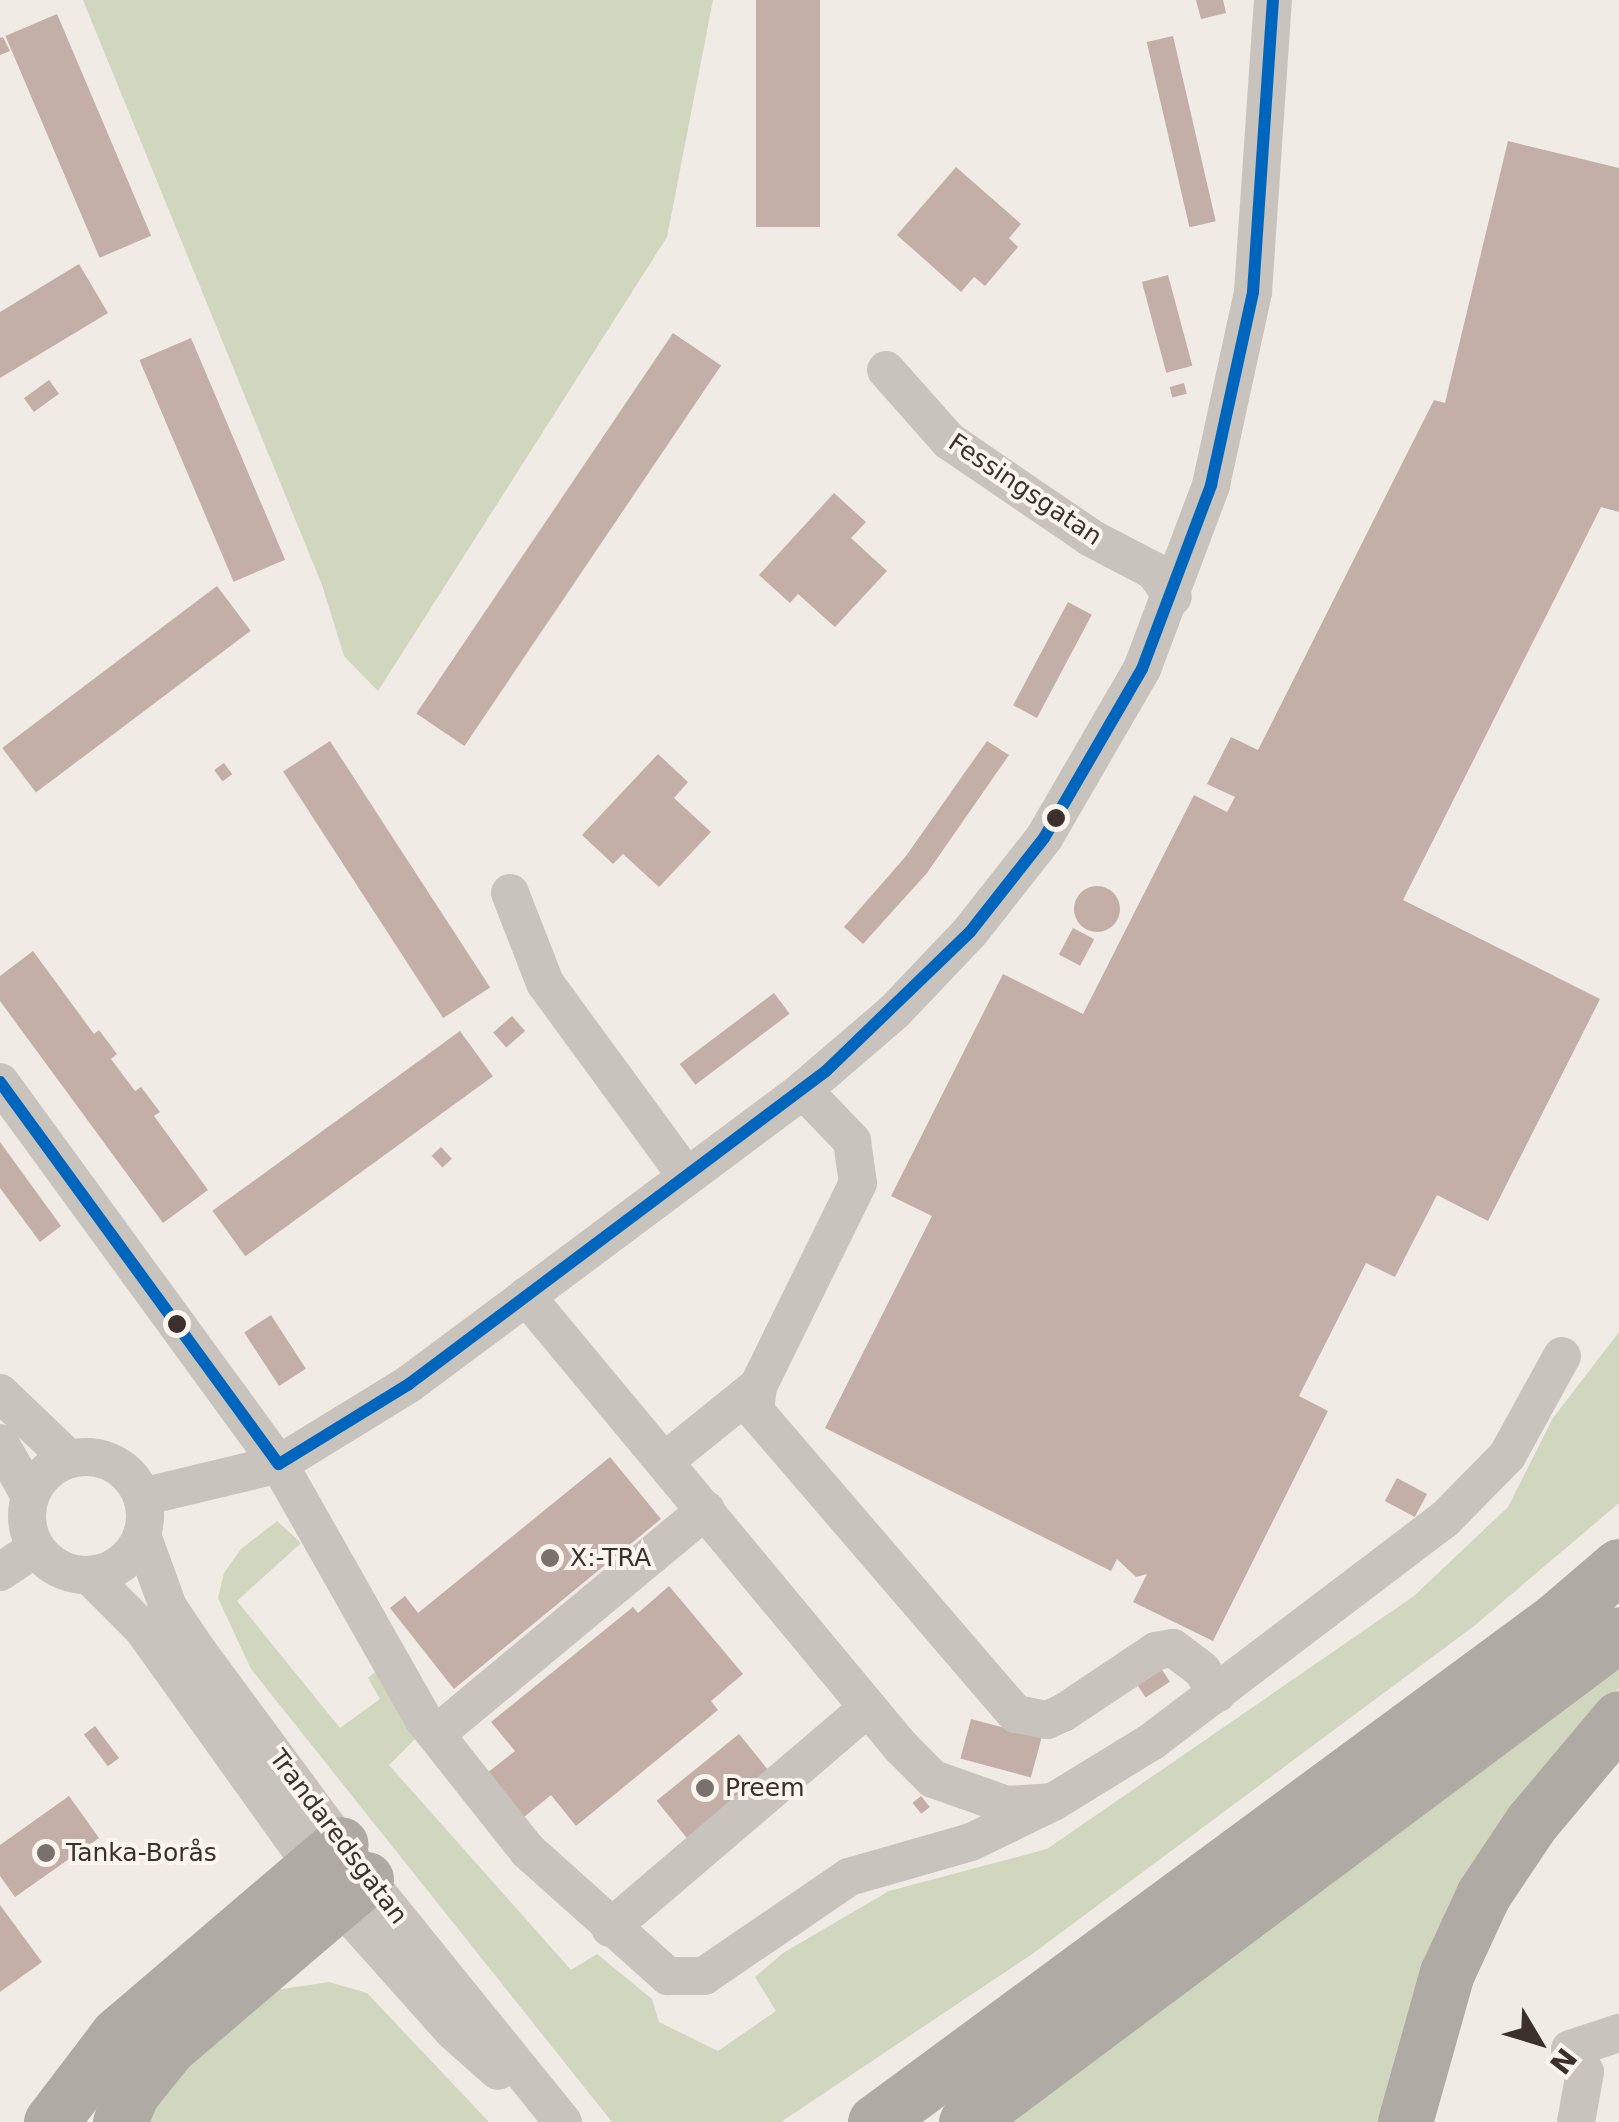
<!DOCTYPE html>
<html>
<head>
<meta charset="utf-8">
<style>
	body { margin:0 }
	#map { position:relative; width:1619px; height:2122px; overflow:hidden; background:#f0ebe5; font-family:"DejaVu Sans",sans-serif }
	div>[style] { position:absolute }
	.green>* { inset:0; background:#d1d6bf }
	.building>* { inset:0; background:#c3afa7; transform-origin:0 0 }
	.round { border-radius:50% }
	.minor>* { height:38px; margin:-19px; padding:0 19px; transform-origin:19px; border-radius:19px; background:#c9c3be }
	.minor>.ring { margin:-19px; padding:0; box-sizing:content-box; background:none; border:38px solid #c9c3be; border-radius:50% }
	.highway>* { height:55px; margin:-27.5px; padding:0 27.5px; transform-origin:27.5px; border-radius:27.5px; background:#afaaa4 }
	.bus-1>* { height:12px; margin:-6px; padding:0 6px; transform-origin:6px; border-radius:6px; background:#0065bd }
	.dots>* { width:28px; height:28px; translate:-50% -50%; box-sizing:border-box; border:5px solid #fbf5ee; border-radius:50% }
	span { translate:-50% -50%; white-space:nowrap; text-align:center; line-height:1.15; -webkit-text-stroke:8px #fbf5ee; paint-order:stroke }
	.street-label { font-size:25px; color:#3b302b }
	.poi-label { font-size:25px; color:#3b302b }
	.left { translate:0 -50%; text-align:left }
	.north { position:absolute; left:1489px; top:1992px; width:100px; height:100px; -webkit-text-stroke:8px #fbf5ee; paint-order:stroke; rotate:128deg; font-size:28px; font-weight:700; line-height:40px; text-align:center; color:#3b302b }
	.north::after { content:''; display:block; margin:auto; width:35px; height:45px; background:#3b302b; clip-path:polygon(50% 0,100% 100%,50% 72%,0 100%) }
</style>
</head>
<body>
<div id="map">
	<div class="green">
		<div style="clip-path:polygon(83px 0,713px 0,667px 237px,378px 691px,344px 656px,322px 585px)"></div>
		<div style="clip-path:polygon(1619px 1332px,1619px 1503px,1474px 1626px,1035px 1952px,781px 2122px,612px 2122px,251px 1669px,218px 1598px,224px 1573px,241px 1549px,277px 1521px,301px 1543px,237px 1601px,340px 1728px,380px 1699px,368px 1678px,381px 1667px,418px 1736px,389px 1765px,571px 1970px,597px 1954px,652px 1999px,659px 2022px,718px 2051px,776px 2011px,755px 1977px,783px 1953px,889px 1891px,1047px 1849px,1414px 1596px,1508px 1507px,1553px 1418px)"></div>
		<div style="clip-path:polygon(1619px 1664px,1619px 1688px,1552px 1764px,1379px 2122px,1006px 2122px)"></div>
		<div style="clip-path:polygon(329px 1982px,367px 1993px,489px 2122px,144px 2122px,211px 2037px,276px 1990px)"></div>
	</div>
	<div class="building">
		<div style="left:756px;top:0;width:64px;height:227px"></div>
		<div style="clip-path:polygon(1196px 0,1223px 0,1226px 13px,1201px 19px)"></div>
		<div style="left:57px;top:14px;width:241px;height:56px;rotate:67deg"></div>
		<div style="left:1173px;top:36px;width:190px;height:27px;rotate:77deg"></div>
		<div style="clip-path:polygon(3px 37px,10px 51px,0 55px,0 38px)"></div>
		<div style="clip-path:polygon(1508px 141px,1619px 168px,1619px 512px,1601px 507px,1403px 900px,1600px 999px,1488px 1221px,1437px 1195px,1395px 1277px,1366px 1263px,1299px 1396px,1328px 1411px,1213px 1641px,1133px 1602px,1147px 1574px,1136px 1577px,1117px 1559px,1111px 1571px,825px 1428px,932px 1216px,891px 1196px,1003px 974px,1083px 1014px,1194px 795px,1227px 812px,1235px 797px,1207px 784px,1231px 737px,1258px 750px,1434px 400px,1445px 403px)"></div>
		<div style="clip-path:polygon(956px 167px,1021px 224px,1009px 238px,1018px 247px,985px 286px,974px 277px,961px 292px,897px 235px)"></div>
		<div style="clip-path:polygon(79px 264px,108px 313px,0 378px,0 312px)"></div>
		<div style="left:1168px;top:275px;width:94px;height:27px;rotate:75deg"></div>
		<div style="left:673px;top:333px;width:58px;height:459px;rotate:34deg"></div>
		<div style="left:191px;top:338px;width:241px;height:56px;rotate:67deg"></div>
		<div style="left:49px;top:380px;width:17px;height:31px;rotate:54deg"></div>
		<div style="left:1184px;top:383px;width:11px;height:15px;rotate:75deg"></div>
		<div style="clip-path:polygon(834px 493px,866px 522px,851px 538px,887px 571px,835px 627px,798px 594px,790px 603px,759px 575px)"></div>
		<div style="left:217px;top:586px;width:56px;height:269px;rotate:53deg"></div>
		<div style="left:1068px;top:602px;width:27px;height:117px;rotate:28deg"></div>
		<div style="left:330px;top:741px;width:294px;height:56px;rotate:57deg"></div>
		<div style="clip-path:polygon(987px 741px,1009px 755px,927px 873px,863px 944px,844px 927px,906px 856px)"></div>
		<div style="clip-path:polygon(658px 754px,688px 782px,674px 798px,711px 832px,659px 887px,623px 854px,613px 864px,582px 835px)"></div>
		<div style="left:224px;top:763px;width:14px;height:12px;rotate:54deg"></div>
		<div class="round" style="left:1074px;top:886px;width:46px;height:46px"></div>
		<div style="left:1073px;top:928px;width:24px;height:30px;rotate:28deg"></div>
		<div style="clip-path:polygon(33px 951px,94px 1034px,99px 1030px,117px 1054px,111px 1059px,135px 1091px,141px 1087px,160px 1112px,154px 1116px,208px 1190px,163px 1223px,0 1001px,0 976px)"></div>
		<div style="left:774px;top:993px;width:26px;height:118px;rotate:53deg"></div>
		<div style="left:512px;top:1016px;width:20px;height:25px;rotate:49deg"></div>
		<div style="left:460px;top:1031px;width:56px;height:306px;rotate:54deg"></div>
		<div style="clip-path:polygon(0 1142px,61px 1226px,40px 1242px,0 1188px)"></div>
		<div style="left:441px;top:1147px;width:16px;height:13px;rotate:47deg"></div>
		<div style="left:271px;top:1315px;width:64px;height:32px;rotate:57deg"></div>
		<div style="clip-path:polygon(610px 1457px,661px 1519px,454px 1689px,390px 1608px,405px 1596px,418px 1613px)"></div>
		<div style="left:1397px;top:1478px;width:34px;height:26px;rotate:28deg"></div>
		<div style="clip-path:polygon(669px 1586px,743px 1674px,711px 1701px,718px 1710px,576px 1826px,551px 1795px,524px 1817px,487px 1773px,515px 1751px,491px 1722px,633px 1607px,638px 1613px)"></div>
		<div style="left:1159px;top:1665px;width:20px;height:29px;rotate:57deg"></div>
		<div style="left:971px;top:1719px;width:73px;height:41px;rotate:15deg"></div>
		<div style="left:95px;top:1726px;width:40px;height:14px;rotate:53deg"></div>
		<div style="left:739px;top:1734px;width:50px;height:106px;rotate:51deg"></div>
		<div style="clip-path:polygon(69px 1796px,99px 1838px,15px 1897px,0 1876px,0 1845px)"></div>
		<div style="left:921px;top:1796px;width:14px;height:11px;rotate:51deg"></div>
		<div style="clip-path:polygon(0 1905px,42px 1962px,0 1992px)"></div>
	</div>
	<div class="minor">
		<div style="left:886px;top:370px;width:95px;rotate:48.4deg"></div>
		<div style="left:949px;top:441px;width:172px;rotate:34.3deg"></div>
		<div style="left:1091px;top:538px;width:71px;rotate:27.6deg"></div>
		<div style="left:1154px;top:571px;width:32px;rotate:54deg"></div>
		<div style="left:510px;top:893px;width:97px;rotate:68.7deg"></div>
		<div style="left:545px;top:983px;width:239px;rotate:53.8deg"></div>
		<div style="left:0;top:1082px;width:473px;rotate:53.9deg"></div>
		<div style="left:279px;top:1464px;width:294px;rotate:60.5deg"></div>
		<div style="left:424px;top:1720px;width:167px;rotate:51.6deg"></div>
		<div style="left:528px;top:1851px;width:188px;rotate:41.8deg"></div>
		<div style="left:668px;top:1976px;width:36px"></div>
		<div style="left:704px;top:1976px;width:176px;rotate:-34.3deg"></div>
		<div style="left:849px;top:1877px;width:127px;rotate:-16deg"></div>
		<div style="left:971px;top:1842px;width:91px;rotate:-26deg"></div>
		<div style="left:803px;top:1090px;width:71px;rotate:46.1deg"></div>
		<div style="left:852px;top:1141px;width:42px;rotate:81.9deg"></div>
		<div style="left:858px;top:1183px;width:226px;rotate:116.2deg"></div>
		<div style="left:758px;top:1386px;width:25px;rotate:97deg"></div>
		<div style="left:755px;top:1411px;width:400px;rotate:49.3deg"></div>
		<div style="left:1016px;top:1714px;width:32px;rotate:11deg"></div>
		<div style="left:1047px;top:1720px;width:17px;rotate:-24deg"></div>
		<div style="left:1063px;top:1713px;width:112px;rotate:-33.7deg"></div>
		<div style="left:1156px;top:1651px;width:17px;rotate:-10deg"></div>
		<div style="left:1173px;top:1648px;width:36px;rotate:37deg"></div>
		<div style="left:1202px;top:1670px;width:28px;rotate:58deg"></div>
		<div style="left:526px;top:1296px;width:587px;rotate:50.26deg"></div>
		<div style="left:901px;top:1747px;width:45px;rotate:45deg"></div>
		<div style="left:933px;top:1779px;width:78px;rotate:19.4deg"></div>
		<div style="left:1007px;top:1805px;width:46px;rotate:-3.7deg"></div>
		<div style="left:1053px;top:1802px;width:115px;rotate:-31.5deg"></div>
		<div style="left:1151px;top:1742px;width:368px;rotate:-37.2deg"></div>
		<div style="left:1444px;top:1520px;width:90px;rotate:-45.5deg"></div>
		<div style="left:1507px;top:1456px;width:114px;rotate:-61.2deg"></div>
		<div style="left:0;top:1393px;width:95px;rotate:43.7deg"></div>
		<div style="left:0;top:1443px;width:61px;rotate:60.5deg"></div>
		<div class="ring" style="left:27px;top:1457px;width:80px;height:80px"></div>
		<div style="left:665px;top:1461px;width:119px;rotate:-38.9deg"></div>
		<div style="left:142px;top:1497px;width:141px;rotate:-13.5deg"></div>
		<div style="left:279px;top:1464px;width:153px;rotate:-31.6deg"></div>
		<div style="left:409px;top:1384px;width:492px;rotate:-36.7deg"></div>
		<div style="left:803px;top:1090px;width:120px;rotate:-40.6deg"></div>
		<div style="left:894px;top:1012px;width:110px;rotate:-46.5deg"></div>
		<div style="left:970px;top:932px;width:120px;rotate:-51.8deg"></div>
		<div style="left:1044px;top:838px;width:195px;rotate:-59.9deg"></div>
		<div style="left:1142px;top:669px;width:197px;rotate:-69.4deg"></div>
		<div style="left:1211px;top:485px;width:198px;rotate:-77.7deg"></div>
		<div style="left:1253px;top:292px;width:293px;rotate:-86.1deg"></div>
		<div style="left:142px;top:1535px;width:77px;rotate:70.1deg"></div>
		<div style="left:168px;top:1607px;width:52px;rotate:56deg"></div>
		<div style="left:197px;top:1650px;width:285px;rotate:53.6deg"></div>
		<div style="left:366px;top:1879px;width:313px;rotate:51deg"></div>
		<div style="left:0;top:1572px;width:43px;rotate:-33.7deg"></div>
		<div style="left:89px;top:1575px;width:75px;rotate:45deg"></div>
		<div style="left:142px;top:1628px;width:337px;rotate:54.4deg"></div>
		<div style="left:338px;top:1902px;width:173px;rotate:48.3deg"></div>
		<div style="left:453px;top:2031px;width:60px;rotate:41.6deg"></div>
		<div style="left:436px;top:1734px;width:351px;rotate:-39.7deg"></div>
		<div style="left:610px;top:1928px;width:339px;rotate:-40.5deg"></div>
		<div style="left:1576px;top:2122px;width:51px;rotate:-79.8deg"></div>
		<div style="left:1585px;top:2072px;width:27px;rotate:-123deg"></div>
		<div style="left:1570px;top:2049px;width:52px;rotate:-18.1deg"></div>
	</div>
	<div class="highway">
		<div style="left:51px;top:2122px;width:109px;rotate:-52.8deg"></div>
		<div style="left:117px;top:2035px;width:294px;rotate:-40.5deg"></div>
		<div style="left:120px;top:2122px;width:31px;rotate:-68deg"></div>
		<div style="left:132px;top:2093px;width:59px;rotate:-51.2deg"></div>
		<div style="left:169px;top:2047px;width:259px;rotate:-40.5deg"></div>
		<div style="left:875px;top:2122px;width:846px;rotate:-36.4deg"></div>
		<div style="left:1556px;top:1620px;width:83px;rotate:-40.6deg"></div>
		<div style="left:966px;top:2122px;width:815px;rotate:-36.77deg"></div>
		<div style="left:1405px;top:2122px;width:155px;rotate:-74.3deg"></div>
		<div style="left:1447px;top:1973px;width:86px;rotate:-65.2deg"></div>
		<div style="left:1483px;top:1895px;width:87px;rotate:-56.3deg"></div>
		<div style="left:1531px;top:1823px;width:137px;rotate:-50deg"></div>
	</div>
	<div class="bus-1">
		<div style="left:0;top:1082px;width:473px;rotate:53.9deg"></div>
		<div style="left:279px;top:1464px;width:153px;rotate:-31.6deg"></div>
		<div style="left:409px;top:1384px;width:521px;rotate:-36.89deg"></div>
		<div style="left:826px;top:1071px;width:200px;rotate:-44deg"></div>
		<div style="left:970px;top:932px;width:120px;rotate:-51.8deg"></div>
		<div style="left:1044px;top:838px;width:195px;rotate:-59.9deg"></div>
		<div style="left:1142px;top:669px;width:197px;rotate:-69.4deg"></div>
		<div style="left:1211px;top:485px;width:198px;rotate:-77.7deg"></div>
		<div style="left:1253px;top:292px;width:293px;rotate:-86.1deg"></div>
	</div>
	<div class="dots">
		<div style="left:1056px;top:818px;background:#3b302b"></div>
		<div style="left:177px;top:1324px;background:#3b302b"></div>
		<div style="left:550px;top:1558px;background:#7a716c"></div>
		<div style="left:705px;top:1788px;background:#7a716c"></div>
		<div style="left:46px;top:1853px;background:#7a716c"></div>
	</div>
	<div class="street-label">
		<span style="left:1025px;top:490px;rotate:34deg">Fessingsgatan</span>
		<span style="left:338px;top:1837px;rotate:53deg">Trandaredsgatan</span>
	</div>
	<div class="poi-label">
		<span class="left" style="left:570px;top:1558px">X:-TRA</span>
		<span class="left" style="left:725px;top:1788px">Preem</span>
		<span class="left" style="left:66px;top:1853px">Tanka-Borås</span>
	</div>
	<div class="north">N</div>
</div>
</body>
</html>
